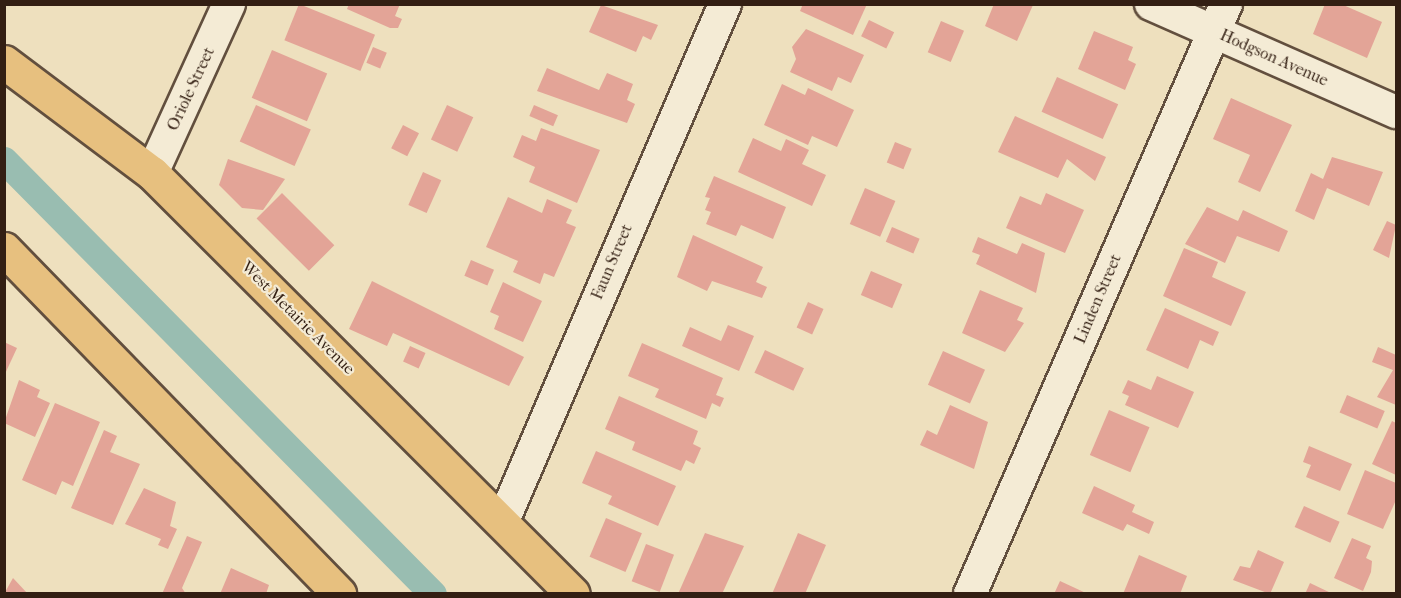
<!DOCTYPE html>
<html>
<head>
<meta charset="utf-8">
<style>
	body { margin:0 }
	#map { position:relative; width:1401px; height:598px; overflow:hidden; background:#eee0be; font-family:"IM FELL French Canon",serif }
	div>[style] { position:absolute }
	.canal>* { height:27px; margin:-13.5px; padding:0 13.5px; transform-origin:13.5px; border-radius:13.5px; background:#99bdb1 }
	.building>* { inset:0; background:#e3a497; transform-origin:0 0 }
	.roads { filter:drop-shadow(2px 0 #624f3e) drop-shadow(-2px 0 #624f3e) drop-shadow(0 2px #624f3e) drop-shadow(0 -2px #624f3e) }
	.minor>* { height:32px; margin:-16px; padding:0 16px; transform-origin:16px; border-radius:16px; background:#f4ebd5 }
	.major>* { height:33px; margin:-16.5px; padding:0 16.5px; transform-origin:16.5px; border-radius:16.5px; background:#e7c07f }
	span { translate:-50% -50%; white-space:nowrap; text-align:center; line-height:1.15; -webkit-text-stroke:4.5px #f4ebd5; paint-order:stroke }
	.street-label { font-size:16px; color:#331f13 }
	.frame { position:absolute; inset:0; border:6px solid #331f13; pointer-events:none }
</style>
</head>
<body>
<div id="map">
	<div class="canal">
		<div style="left:4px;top:160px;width:610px;rotate:45.33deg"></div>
	</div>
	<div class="building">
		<div style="left:299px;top:4px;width:82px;height:39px;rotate:22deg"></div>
		<div style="clip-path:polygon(349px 4px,400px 4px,395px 16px,402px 19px,398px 28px,390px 28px,347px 9px)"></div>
		<div style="clip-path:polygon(803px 4px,867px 4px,853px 35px,800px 11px)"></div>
		<div style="clip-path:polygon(994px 4px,1033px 5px,1017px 41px,985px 26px)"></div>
		<div style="clip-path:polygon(1325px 4px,1341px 4px,1382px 22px,1367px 58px,1313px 34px)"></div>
		<div style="clip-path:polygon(601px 5px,658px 25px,651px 40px,643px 36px,636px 52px,589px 32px)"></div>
		<div style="left:869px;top:20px;width:28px;height:18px;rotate:26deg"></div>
		<div style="left:941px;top:21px;width:25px;height:34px;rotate:23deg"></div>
		<div style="clip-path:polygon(806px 29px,864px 55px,851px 83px,838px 77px,832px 91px,790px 72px,796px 59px,792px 47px)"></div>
		<div style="clip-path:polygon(1094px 31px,1133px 47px,1128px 60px,1136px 64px,1125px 90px,1078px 69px)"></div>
		<div style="left:373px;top:47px;width:15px;height:17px;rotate:23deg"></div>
		<div style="left:272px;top:50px;width:60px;height:52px;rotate:23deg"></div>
		<div style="clip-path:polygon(547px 68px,599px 90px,607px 73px,633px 84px,627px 100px,635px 104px,627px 123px,537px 91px)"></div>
		<div style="left:1057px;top:77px;width:67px;height:38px;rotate:24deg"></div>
		<div style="clip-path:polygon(782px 84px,805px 95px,808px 88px,854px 110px,837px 147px,812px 136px,808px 145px,764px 125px)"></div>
		<div style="clip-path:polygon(1231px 98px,1292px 125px,1260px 192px,1238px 182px,1250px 155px,1213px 139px)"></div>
		<div style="left:256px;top:105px;width:60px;height:40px;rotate:24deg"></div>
		<div style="left:447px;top:105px;width:29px;height:38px;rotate:25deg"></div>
		<div style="left:534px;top:105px;width:26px;height:12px;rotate:23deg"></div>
		<div style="clip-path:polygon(1015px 116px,1106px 157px,1095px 181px,1067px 159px,1058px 178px,998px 152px)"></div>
		<div style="left:403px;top:125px;width:18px;height:26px;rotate:27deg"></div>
		<div style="clip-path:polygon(541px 128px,600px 150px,577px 203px,529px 182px,535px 167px,513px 157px,522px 135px,536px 141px)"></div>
		<div style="clip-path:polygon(753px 138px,781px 151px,786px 139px,809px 150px,802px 164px,826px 175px,812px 206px,738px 172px)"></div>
		<div style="left:895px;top:142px;width:18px;height:22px;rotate:22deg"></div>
		<div style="clip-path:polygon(1332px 157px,1383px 172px,1369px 206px,1327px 188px,1314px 220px,1295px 211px,1311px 173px,1323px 179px)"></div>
		<div style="clip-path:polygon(228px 159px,285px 179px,263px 210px,242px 208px,219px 185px)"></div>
		<div style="left:423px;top:172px;width:20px;height:36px;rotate:24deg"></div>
		<div style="clip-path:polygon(714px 176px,786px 207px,773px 239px,741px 225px,736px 236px,706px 224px,711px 212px,705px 210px,710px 198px,705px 197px)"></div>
		<div style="left:865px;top:188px;width:33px;height:39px;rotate:23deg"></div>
		<div style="left:282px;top:193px;width:74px;height:36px;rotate:45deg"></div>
		<div style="clip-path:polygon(1046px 193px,1084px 210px,1065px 253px,1006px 228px,1020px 196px,1041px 205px)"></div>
		<div style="clip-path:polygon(508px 197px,542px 213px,547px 199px,572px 210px,566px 223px,576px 227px,554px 277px,544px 273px,540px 284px,513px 272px,518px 261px,486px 247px)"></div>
		<div style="clip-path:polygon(1207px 207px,1238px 221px,1243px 210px,1288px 231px,1279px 252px,1237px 236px,1225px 263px,1185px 244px)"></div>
		<div style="clip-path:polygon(1387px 221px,1396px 225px,1389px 258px,1373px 250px)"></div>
		<div style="left:892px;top:227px;width:30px;height:16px;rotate:23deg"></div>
		<div style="clip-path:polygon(693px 235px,763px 267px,756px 282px,767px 287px,762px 298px,712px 281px,707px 291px,677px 277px)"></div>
		<div style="clip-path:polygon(978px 237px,1017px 254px,1022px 243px,1045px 253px,1036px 293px,976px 264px,980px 255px,972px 252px)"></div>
		<div style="clip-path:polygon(1184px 248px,1218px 262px,1212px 277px,1246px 292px,1231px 326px,1163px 296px)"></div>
		<div style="left:471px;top:260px;width:25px;height:17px;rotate:23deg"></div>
		<div style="left:871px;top:271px;width:34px;height:26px;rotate:23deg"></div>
		<div style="clip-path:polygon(372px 281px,524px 357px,509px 386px,393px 333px,387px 346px,349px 329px)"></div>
		<div style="clip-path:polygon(503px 282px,542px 301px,523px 342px,494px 329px,499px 316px,490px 312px)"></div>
		<div style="clip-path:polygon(980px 290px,1023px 308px,1017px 320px,1024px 323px,1005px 352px,962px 333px)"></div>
		<div style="left:808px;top:302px;width:17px;height:28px;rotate:24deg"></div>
		<div style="clip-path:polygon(1165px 308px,1219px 332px,1213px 346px,1200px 340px,1188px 369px,1146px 350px)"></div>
		<div style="clip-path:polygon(728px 325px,754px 336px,739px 371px,682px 346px,690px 327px,721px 341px)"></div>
		<div style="clip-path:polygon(4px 342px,17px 348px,4px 376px)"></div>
		<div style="clip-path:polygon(642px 343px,723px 378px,716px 395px,724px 398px,720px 407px,712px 403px,706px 419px,655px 397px,659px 389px,628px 376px)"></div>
		<div style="left:410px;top:346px;width:17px;height:17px;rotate:24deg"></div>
		<div style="clip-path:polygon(1378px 347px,1396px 355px,1396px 405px,1377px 397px,1393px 370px,1372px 362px)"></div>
		<div style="left:765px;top:350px;width:43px;height:25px;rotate:25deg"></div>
		<div style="left:943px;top:351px;width:46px;height:37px;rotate:24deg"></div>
		<div style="clip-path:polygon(1157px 376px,1194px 392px,1178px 428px,1125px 405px,1129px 396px,1122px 393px,1128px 380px,1151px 390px)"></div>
		<div style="clip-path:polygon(19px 380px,40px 390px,37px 397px,50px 403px,35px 437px,4px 423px)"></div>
		<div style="left:1347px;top:395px;width:41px;height:19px;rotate:23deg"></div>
		<div style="clip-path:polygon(619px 396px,698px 431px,693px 444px,701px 448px,694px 464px,686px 460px,681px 471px,632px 450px,635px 442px,605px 429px)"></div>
		<div style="clip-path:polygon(55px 403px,100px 422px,73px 486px,62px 481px,56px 495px,22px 480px)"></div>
		<div style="clip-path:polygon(950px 405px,988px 422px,974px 469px,920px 445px,927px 430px,937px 435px)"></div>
		<div style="left:1109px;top:410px;width:44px;height:49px;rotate:23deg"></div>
		<div style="clip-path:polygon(1392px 421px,1396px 423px,1396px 475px,1372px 464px)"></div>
		<div style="clip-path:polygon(104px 430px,117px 436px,110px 452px,140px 464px,113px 525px,71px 508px)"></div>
		<div style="clip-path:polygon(1309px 446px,1352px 464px,1340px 491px,1306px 477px,1311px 465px,1303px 462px)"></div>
		<div style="clip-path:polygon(596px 451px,676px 486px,658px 526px,608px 504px,612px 496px,582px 483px)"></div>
		<div style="clip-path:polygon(1365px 470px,1396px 483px,1396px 500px,1383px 529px,1347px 514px)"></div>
		<div style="clip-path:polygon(1094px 486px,1135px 505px,1132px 512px,1154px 522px,1149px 534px,1127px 524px,1123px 531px,1082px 513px)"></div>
		<div style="clip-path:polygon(144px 488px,176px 502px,170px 526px,177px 529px,168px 549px,158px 545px,161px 539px,125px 524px)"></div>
		<div style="left:1304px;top:506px;width:39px;height:23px;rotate:24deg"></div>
		<div style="left:606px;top:518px;width:39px;height:42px;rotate:23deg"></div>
		<div style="clip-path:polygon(705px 533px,744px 546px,722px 594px,678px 594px)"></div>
		<div style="clip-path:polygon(798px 533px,826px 545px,805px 594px,772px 594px)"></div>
		<div style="clip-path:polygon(187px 536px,202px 542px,182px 588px,186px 594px,162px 594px)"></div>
		<div style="clip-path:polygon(1352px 538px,1371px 546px,1366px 558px,1372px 561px,1371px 572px,1363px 591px,1334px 578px)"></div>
		<div style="left:646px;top:544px;width:30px;height:40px;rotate:21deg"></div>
		<div style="clip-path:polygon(1258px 550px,1284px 562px,1270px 594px,1233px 580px,1240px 566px,1250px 568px)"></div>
		<div style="clip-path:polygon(1139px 555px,1187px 576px,1180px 594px,1123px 594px)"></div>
		<div style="clip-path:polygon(231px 568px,269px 585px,266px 594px,220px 594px)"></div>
		<div style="clip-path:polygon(13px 578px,28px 594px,4px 594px)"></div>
		<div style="clip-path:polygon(1060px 581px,1088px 594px,1054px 594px)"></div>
		<div style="clip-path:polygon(1310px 583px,1333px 594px,1305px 594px)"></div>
	</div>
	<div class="roads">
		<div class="minor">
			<div style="left:1151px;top:4px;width:268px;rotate:23.8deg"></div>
			<div style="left:152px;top:173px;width:186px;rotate:-65.5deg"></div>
			<div style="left:503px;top:521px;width:563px;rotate:-66.76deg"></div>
			<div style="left:970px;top:594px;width:643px;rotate:-66.54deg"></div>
		</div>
		<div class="major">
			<div style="left:4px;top:62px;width:185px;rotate:36.9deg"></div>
			<div style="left:152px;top:173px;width:595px;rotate:45deg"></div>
			<div style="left:4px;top:249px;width:481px;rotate:45.8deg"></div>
		</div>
	</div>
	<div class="street-label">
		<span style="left:1274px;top:58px;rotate:24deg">Hodgson Avenue</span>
		<span style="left:191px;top:89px;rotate:-65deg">Oriole Street</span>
		<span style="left:612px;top:262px;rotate:-67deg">Faun Street</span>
		<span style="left:1098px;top:299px;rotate:-67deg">Linden Street</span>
		<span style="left:298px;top:318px;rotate:45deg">West Metairie Avenue</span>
	</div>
	<div class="frame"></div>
</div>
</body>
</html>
